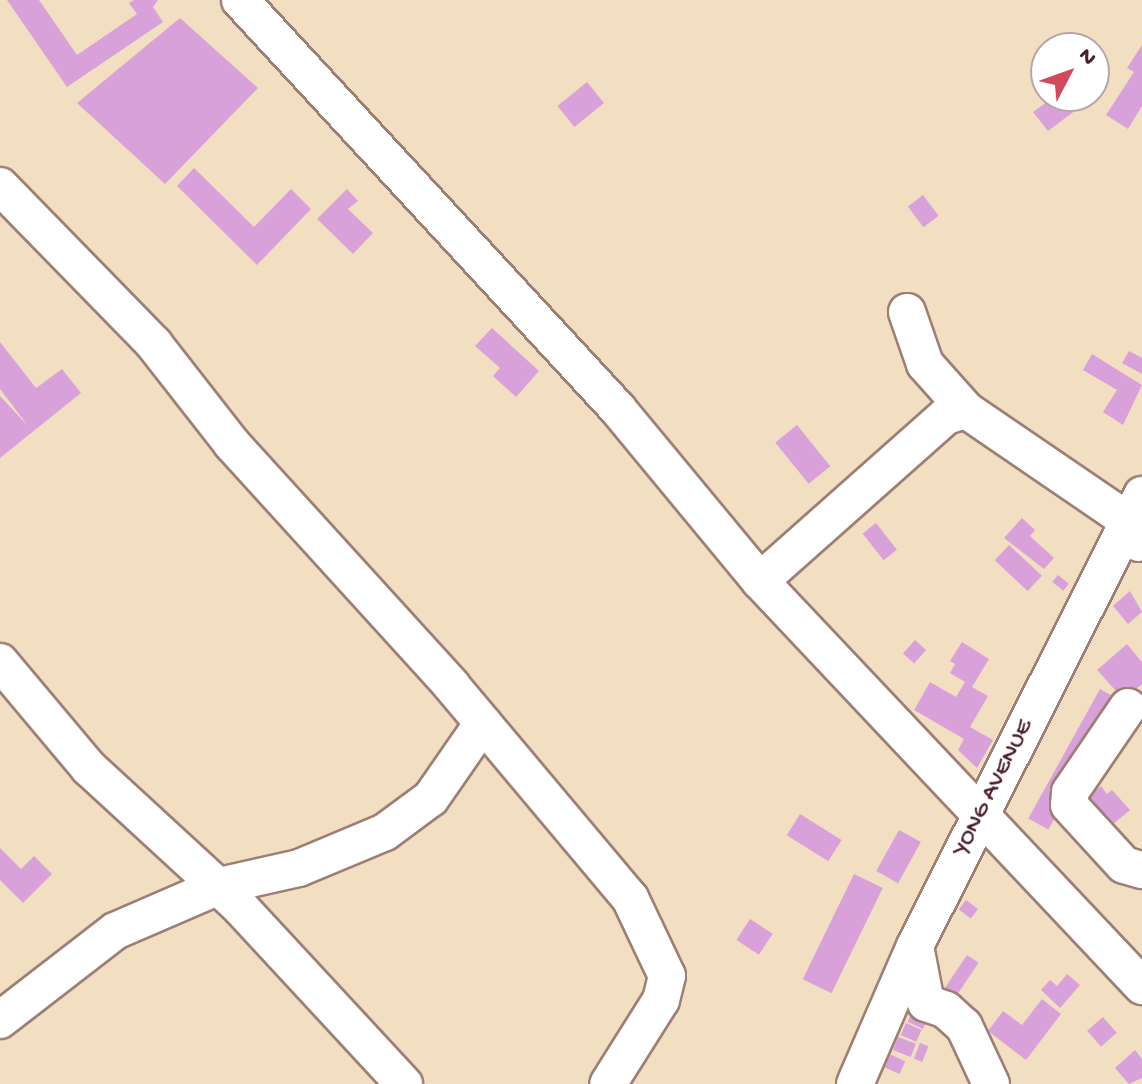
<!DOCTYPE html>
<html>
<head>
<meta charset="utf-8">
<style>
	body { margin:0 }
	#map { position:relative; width:1142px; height:1084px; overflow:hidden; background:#f2dfc2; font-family:"Gochi Hand",sans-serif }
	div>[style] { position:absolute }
	.building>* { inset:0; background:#d9a1da; transform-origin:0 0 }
	.roads { filter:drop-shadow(2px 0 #9e7f76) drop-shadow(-2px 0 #9e7f76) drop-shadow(0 2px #9e7f76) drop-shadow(0 -2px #9e7f76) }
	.minor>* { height:36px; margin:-18px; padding:0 18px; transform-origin:18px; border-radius:18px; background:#fff }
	span { translate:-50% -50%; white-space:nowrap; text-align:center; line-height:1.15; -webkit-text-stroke:6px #fff; paint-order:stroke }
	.street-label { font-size:24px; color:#4a1f2b }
	.north { position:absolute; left:1030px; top:32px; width:80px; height:80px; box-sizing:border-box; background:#fff; border:2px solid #b7a5aa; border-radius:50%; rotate:49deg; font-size:22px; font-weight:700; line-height:32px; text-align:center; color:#4a1f2b }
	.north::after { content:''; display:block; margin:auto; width:28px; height:36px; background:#d1495b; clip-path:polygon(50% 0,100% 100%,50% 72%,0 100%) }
</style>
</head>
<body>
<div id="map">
	<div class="building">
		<div style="clip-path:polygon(7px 0,39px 0,77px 55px,137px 14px,129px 3px,134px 0,158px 0,153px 7px,163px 22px,67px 87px)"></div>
		<div style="clip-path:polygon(180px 18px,258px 88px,165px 184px,77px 103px)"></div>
		<div style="clip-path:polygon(1142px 45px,1142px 106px,1128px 129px,1106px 115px,1134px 72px,1127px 68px)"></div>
		<div style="left:587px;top:82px;width:27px;height:38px;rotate:51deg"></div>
		<div style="clip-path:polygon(1055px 96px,1078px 96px,1084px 104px,1048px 131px,1033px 112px)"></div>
		<div style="clip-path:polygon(194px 168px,254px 227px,291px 189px,311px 209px,257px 265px,177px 186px)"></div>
		<div style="clip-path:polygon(347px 189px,358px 201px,348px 209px,373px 233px,353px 254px,317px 219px)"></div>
		<div style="left:923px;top:195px;width:26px;height:19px;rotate:53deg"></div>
		<div style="clip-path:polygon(492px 328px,539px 371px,516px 397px,493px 376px,500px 368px,475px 346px)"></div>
		<div style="clip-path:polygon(0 342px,36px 388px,62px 369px,81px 393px,0 458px,0 396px,28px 426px,0 389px)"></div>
		<div style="clip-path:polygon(1129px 351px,1142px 358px,1142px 374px,1122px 363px)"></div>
		<div style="clip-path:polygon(1092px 354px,1142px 385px,1123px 425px,1103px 412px,1117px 390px,1083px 370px)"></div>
		<div style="left:797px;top:425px;width:53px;height:28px;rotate:51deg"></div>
		<div style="clip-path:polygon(1022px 518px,1035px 530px,1030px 536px,1054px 558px,1044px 569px,1004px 538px)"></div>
		<div style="left:876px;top:523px;width:34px;height:17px;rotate:52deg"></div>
		<div style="left:1009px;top:545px;width:45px;height:21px;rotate:43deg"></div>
		<div style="left:1058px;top:575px;width:14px;height:9px;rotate:39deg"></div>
		<div style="clip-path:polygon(1130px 591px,1142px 612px,1128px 624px,1113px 606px)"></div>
		<div style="left:915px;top:640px;width:15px;height:18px;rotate:42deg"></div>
		<div style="clip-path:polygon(962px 642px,989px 659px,972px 687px,988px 696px,970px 727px,993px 740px,977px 768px,958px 750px,964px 739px,914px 710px,930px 682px,956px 697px,965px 682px,950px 673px,955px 664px,950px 661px)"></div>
		<div style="clip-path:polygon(1127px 644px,1142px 662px,1142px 684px,1124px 700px,1097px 670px)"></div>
		<div style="left:1100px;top:689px;width:23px;height:148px;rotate:29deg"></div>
		<div style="clip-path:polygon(1101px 786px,1107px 794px,1112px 790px,1130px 810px,1112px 825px,1088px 798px)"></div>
		<div style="left:800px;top:814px;width:49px;height:25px;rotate:32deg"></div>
		<div style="left:899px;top:830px;width:25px;height:47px;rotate:29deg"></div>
		<div style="clip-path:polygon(0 848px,21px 869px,34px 856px,52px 874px,23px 903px,0 880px)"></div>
		<div style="left:854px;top:874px;width:32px;height:117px;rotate:26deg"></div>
		<div style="left:966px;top:900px;width:15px;height:12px;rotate:37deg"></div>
		<div style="left:750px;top:919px;width:27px;height:25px;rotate:33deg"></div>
		<div style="left:967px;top:955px;width:14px;height:44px;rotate:34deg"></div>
		<div style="clip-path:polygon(1067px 974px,1080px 985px,1060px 1008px,1041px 990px,1050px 980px,1057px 986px)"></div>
		<div style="clip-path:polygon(1042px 999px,1061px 1014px,1026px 1060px,988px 1031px,1003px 1011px,1022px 1025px)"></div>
		<div style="left:913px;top:1010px;width:17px;height:13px;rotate:25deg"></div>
		<div style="left:1103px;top:1017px;width:21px;height:21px;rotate:49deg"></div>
		<div style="left:906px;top:1023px;width:17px;height:13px;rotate:24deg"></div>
		<div style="left:898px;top:1037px;width:19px;height:14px;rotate:21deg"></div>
		<div style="left:920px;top:1043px;width:9px;height:17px;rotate:21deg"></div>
		<div style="clip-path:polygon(1135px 1050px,1142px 1059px,1142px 1078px,1129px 1084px,1115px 1068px)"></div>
		<div style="left:887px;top:1053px;width:20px;height:14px;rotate:24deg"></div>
	</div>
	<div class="roads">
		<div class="minor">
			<div style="left:240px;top:0;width:556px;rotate:47.26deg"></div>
			<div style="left:617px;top:408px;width:224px;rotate:50.4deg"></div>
			<div style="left:760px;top:581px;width:557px;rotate:46.67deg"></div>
			<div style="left:0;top:186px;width:221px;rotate:45.7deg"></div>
			<div style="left:154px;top:344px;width:127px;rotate:52deg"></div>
			<div style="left:232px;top:444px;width:326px;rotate:47.7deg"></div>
			<div style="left:451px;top:685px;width:278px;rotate:50deg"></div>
			<div style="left:630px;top:898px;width:86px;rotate:64.6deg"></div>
			<div style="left:667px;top:976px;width:25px;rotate:104deg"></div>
			<div style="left:661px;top:1000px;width:99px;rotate:122.2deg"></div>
			<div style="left:907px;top:312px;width:55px;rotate:70.9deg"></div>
			<div style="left:925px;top:364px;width:62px;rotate:48.3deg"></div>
			<div style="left:760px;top:581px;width:249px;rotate:-41.6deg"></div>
			<div style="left:946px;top:416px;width:21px;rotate:-17deg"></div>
			<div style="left:966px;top:410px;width:197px;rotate:34.3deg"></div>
			<div style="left:1129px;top:521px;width:24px;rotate:66deg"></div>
			<div style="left:0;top:662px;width:138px;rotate:50deg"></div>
			<div style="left:89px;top:768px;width:204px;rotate:42.6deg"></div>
			<div style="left:239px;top:906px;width:243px;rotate:47.2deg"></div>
			<div style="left:1128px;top:707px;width:103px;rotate:124.3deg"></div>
			<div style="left:1070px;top:792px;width:13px;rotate:94deg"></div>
			<div style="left:1069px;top:805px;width:81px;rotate:47.5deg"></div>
			<div style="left:1124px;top:865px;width:19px;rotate:16deg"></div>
			<div style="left:915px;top:946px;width:58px;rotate:79.1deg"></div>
			<div style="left:926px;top:1003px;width:21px;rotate:19deg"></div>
			<div style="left:946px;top:1010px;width:24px;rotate:42deg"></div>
			<div style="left:964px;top:1026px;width:64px;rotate:65deg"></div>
			<div style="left:0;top:1020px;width:145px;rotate:-37.7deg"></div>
			<div style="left:115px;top:931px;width:113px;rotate:-23.4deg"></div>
			<div style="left:219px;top:886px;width:82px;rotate:-12.7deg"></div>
			<div style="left:299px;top:868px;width:93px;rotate:-22.7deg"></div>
			<div style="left:385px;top:832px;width:57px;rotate:-36.5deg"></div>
			<div style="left:431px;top:798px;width:91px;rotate:-55.3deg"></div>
			<div style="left:855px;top:1084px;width:150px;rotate:-66.5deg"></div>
			<div style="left:915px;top:946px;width:505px;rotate:-63.28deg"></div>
		</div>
	</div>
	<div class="street-label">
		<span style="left:994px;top:788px;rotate:-63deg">YONG AVENUE</span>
	</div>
	<div class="north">N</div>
</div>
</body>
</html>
